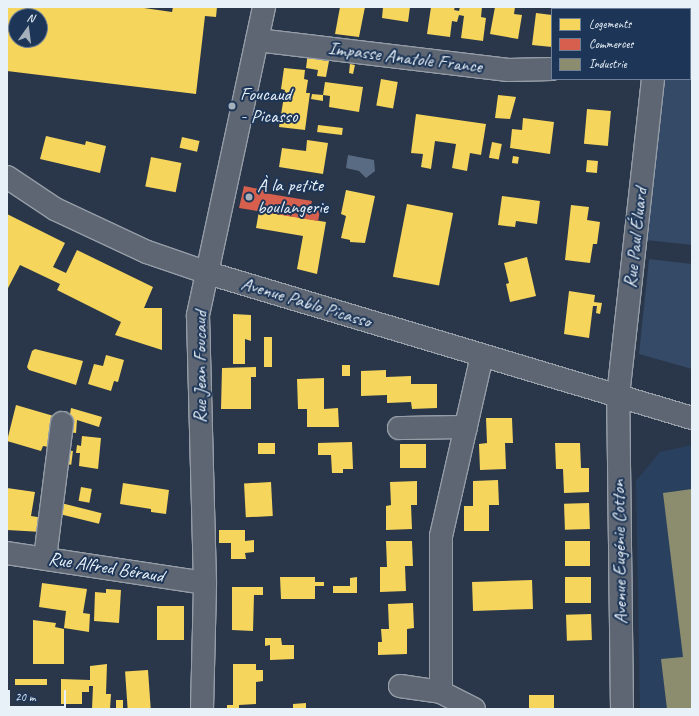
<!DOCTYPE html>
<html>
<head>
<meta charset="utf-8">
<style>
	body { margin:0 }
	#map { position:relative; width:699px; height:716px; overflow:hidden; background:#2a374a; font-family:Caveat,sans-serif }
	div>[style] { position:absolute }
	.built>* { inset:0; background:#2a405f }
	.green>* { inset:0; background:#354a67 }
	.water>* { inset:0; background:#586b83 }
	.homes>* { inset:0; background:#f6d55c; transform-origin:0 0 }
	.shops>* { inset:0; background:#d6604d }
	.industry>* { inset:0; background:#8c8c6e }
	.roads { filter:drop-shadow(1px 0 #959da7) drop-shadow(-1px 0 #959da7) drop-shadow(0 1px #959da7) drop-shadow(0 -1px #959da7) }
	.minor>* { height:22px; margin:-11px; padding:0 11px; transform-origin:11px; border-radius:11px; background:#5d6672 }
	.major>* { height:22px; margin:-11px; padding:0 11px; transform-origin:11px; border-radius:11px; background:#5d6672 }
	.dots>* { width:11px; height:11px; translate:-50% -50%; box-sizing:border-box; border:2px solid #1d3557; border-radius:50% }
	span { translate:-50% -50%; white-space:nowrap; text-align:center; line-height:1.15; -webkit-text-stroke:4px #1d3557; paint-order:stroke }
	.street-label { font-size:19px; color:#e8f1f8 }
	.poi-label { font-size:19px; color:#e8f1f8 }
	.left { translate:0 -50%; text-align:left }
	.frame { position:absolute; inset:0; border:8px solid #e8f1f8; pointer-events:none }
	.legend { position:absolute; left:551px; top:8px; width:140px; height:72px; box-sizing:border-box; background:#1d3557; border:1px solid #6e8097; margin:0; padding:5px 7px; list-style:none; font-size:12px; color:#e8f1f8 }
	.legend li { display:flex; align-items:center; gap:8px; height:20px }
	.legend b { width:20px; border:1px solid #6e8097 }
	.north { position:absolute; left:8px; top:8px; width:40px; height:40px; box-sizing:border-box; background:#1d3557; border:1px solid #6e8097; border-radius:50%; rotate:14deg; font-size:11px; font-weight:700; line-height:16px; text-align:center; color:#e8f1f8 }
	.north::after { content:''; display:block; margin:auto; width:14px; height:18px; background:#a6b0bb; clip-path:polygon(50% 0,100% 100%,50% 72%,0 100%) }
	.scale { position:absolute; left:8px; top:690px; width:58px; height:18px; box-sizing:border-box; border:2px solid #e8f1f8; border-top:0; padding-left:5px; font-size:12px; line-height:14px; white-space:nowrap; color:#e8f1f8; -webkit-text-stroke:3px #1d3557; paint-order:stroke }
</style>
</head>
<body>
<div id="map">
	<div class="built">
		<div style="clip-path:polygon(692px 445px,692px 709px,640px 709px,636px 481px,660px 452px)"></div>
	</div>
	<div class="green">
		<div style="clip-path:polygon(671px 7px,692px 7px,692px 245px,646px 240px,663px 79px,690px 79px,690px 9px,671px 9px)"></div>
		<div style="clip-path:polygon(649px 259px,692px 264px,692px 369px,639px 354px)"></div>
	</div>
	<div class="water">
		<div style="clip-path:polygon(348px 155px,374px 160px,375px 171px,366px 178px,359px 171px,346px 168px)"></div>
	</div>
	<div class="homes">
		<div style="clip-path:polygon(evenodd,7px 7px,137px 7px,172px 12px,173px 7px,217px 7px,216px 17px,205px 16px,196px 94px,7px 71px,7px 7px,16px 16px,40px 16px,40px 40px,16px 40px,16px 16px)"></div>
		<div style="clip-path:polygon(340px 7px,365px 7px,359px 37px,335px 34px)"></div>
		<div style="clip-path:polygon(383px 7px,410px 7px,408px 22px,382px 18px)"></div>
		<div style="clip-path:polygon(431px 7px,455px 7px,454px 10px,459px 11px,460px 7px,482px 7px,481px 17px,486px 18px,483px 41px,461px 38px,464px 16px,459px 15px,457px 22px,452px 21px,450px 37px,427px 34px)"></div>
		<div style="clip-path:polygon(495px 7px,515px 7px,514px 14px,522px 15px,518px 39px,490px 34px)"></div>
		<div style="clip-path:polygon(600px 7px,627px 7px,599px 9px)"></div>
		<div style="clip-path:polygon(536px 13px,552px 15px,552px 47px,532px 45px)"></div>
		<div style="clip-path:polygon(308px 52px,322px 54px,321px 60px,329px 61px,326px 77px,317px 76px,318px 70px,306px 68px)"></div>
		<div style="clip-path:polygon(350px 64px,355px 65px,353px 74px,349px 73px)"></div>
		<div style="clip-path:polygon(284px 68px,305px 70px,304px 79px,308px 80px,306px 93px,310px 93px,305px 130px,279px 127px,285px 90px,281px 89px)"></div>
		<div style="left:381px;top:79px;width:17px;height:27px;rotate:10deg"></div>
		<div style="clip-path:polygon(325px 82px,363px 87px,359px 112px,329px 107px,330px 96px,323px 95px)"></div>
		<div style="clip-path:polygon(312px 94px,323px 95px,323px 101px,311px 99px)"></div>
		<div style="clip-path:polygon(498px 95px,516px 97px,510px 119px,495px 118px)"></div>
		<div style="left:587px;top:109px;width:24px;height:35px;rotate:5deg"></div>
		<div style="clip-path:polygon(416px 114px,486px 124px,481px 155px,470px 153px,467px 171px,452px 168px,456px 144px,435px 141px,431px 169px,421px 167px,423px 154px,411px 153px)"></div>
		<div style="clip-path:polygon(523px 118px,554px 122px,550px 154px,510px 148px,512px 129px,522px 130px)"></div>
		<div style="left:318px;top:125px;width:25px;height:7px;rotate:7deg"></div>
		<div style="clip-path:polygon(46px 136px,85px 145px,86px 141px,106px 146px,100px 173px,40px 159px)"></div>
		<div style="left:182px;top:137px;width:18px;height:11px;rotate:13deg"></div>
		<div style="clip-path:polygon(307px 140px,328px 143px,323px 174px,279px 167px,282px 148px,306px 151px)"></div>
		<div style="left:492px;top:142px;width:10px;height:16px;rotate:11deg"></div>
		<div style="left:513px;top:156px;width:6px;height:7px;rotate:9deg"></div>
		<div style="left:151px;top:157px;width:31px;height:30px;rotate:11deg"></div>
		<div style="left:587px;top:160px;width:11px;height:12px;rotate:5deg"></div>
		<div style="clip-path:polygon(346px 190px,375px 196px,365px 243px,350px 242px,350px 240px,341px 238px,346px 216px,341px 214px)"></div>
		<div style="clip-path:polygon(502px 196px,540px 201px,537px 224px,516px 221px,515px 227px,498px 225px)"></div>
		<div style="left:407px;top:204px;width:47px;height:74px;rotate:11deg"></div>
		<div style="clip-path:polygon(571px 205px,589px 207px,587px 220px,600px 222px,597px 244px,593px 244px,590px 263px,565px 260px)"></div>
		<div style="clip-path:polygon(259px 211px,326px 222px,317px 274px,297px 269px,303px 236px,256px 228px)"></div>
		<div style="clip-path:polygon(7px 214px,65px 243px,53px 267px,66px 273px,77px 250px,153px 287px,144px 308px,162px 308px,162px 350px,115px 335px,121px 322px,57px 290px,60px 284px,20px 265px,7px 290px)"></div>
		<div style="clip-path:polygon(527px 257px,536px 296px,510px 302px,506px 284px,509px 283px,504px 263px)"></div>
		<div style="clip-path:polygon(569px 291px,595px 295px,594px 302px,602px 303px,600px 314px,596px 313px,597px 306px,593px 306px,589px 338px,564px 334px)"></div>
		<div style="clip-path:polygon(233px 314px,251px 315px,251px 341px,245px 339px,245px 364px,233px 364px)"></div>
		<div style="left:264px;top:337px;width:8px;height:30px"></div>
		<div style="clip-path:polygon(35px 349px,83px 361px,76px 385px,29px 370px,27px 367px,32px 351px)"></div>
		<div style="clip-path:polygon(106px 355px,124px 360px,118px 382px,114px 381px,111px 391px,88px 384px,94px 364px,103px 366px)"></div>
		<div style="left:350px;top:365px;width:11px;height:8px;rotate:90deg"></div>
		<div style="clip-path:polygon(256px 367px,256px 377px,251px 377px,251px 409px,221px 409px,222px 368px)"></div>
		<div style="clip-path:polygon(386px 370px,386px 377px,411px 376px,411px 384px,437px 384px,437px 408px,412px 409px,411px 402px,387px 403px,387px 395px,361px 396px,361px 371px)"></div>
		<div style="clip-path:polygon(324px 378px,324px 409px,338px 408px,339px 427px,307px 427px,307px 409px,298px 409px,297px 379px)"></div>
		<div style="clip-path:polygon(16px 405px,57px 417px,49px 447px,43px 446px,41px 451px,7px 441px)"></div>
		<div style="clip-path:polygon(71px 408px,102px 417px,99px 427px,77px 420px,76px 433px,67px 432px)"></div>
		<div style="clip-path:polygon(486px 418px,512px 418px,513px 443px,505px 443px,506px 469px,480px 470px,479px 444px,487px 443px)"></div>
		<div style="clip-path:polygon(82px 436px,101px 438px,98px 469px,79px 466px,80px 453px,76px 453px,77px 445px,81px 446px)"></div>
		<div style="clip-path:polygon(352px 442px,353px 469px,343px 469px,343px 473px,332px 473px,331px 455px,318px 455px,318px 443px)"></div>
		<div style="left:275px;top:443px;width:11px;height:17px;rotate:90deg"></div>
		<div style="clip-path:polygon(555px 443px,580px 443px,581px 468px,589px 468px,589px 492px,564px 493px,563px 469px,556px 469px)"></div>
		<div style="left:400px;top:444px;width:26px;height:24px"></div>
		<div style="left:65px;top:450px;width:8px;height:14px;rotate:7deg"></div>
		<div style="clip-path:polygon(498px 480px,499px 505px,489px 505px,489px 531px,464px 531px,464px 506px,473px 506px,473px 481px)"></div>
		<div style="clip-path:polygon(417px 481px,417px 505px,411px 505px,412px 529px,386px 530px,386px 506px,391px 505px,390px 482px)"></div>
		<div style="left:271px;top:482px;width:34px;height:27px;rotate:87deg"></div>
		<div style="clip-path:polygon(123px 483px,169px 490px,166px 514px,151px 512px,151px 509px,120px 504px)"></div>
		<div style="left:81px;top:487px;width:11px;height:14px;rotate:10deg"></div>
		<div style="clip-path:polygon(7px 488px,35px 492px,31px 516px,44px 518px,42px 532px,7px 530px)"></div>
		<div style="left:57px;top:502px;width:46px;height:11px;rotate:14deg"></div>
		<div style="left:589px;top:503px;width:26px;height:25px;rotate:88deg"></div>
		<div style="clip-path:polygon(219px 530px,245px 530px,245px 541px,254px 540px,254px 552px,245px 553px,246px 559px,231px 559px,231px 543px,219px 543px)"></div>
		<div style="clip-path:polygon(386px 541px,412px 541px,413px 566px,405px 566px,406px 591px,380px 592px,380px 567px,387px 567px)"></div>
		<div style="left:565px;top:541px;width:25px;height:25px"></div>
		<div style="clip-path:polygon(280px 577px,315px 577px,315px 582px,324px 582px,324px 586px,315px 586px,315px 599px,281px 599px)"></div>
		<div style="clip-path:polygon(357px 577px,357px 593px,333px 593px,333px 586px,350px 586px,350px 578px)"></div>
		<div style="left:565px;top:577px;width:26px;height:26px"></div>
		<div style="left:532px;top:580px;width:29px;height:60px;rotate:88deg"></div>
		<div style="clip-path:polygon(42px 583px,87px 589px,83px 613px,90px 614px,89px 632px,64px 628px,66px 611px,39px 607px)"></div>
		<div style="clip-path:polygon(232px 587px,263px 587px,263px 595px,254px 595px,253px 631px,232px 630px)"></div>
		<div style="clip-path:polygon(106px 589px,121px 590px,119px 623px,94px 621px,95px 592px,106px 593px)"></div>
		<div style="clip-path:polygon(413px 603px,414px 628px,407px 629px,407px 654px,378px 655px,378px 642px,382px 642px,381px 629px,389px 629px,388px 604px)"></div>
		<div style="left:157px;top:606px;width:27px;height:34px"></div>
		<div style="left:591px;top:614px;width:26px;height:25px;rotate:88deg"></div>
		<div style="clip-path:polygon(33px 620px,56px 623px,55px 627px,64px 629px,64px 664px,33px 664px)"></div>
		<div style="clip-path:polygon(265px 638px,281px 638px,282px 645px,294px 645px,294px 659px,270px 660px,270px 645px,265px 646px)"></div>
		<div style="clip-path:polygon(107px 664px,106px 694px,111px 694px,110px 709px,92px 709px,93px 686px,89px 686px,89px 692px,82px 692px,82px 704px,61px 704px,61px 679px,90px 680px,90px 666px)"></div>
		<div style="clip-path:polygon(233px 664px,256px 664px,256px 670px,263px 670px,263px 681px,256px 682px,256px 704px,239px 705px,239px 709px,227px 709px,227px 705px,233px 705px)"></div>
		<div style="left:148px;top:670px;width:39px;height:23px;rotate:86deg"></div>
		<div style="left:15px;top:679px;width:32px;height:6px"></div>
		<div style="left:554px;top:695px;width:14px;height:25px;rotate:90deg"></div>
		<div style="left:116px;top:700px;width:7px;height:9px"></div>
		<div style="clip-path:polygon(306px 703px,306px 709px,293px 709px,293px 704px)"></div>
	</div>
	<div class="shops">
		<div style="clip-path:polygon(244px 186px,264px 190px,264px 193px,312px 201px,310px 209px,320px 211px,318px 221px,239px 208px)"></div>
	</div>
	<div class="industry">
		<div style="clip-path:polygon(692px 489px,692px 709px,667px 709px,661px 659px,683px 657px,663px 493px)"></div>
	</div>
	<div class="roads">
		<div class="minor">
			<div style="left:660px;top:9px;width:2px;rotate:-90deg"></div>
			<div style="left:257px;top:40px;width:253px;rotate:6.8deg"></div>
			<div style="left:508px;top:70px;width:44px;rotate:-1.3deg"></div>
			<div style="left:399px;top:428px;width:67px;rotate:-0.9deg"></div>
			<div style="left:7px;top:553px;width:200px;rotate:8.6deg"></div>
			<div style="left:45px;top:558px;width:136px;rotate:-82.8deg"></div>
			<div style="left:400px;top:686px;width:41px;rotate:8.3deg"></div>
			<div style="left:202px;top:709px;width:126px;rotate:-88.6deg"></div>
			<div style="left:205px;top:583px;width:268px;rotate:-91.5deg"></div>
			<div style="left:198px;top:315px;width:315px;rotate:-77.9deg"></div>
			<div style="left:474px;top:709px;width:37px;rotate:-153deg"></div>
			<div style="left:441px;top:692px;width:156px;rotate:-90deg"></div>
			<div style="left:441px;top:536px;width:185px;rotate:-77.2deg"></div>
			<div style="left:622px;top:709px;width:313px;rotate:-90.7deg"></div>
			<div style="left:618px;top:396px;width:319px;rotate:-83.7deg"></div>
		</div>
		<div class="major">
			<div style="left:7px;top:177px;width:58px;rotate:33.7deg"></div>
			<div style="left:55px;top:209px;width:102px;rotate:25.1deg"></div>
			<div style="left:147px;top:252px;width:65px;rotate:19deg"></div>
			<div style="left:208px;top:273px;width:505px;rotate:16.68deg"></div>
		</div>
	</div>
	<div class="dots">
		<div style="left:232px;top:106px;background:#a6b0bb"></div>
		<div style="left:249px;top:197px;background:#a6b0bb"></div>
	</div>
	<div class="street-label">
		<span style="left:405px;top:58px;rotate:7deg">Impasse Anatole France</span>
		<span style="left:636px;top:238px;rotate:-84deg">Rue Paul Éluard</span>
		<span style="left:306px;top:303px;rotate:17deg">Avenue Pablo Picasso</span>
		<span style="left:201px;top:367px;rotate:-90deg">Rue Jean Foucaud</span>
		<span style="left:620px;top:552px;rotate:-91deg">Avenue Eugénie Cotton</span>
		<span style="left:106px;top:568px;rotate:9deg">Rue Alfred Béraud</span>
	</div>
	<div class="poi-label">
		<span class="left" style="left:240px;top:106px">Foucaud<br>- Picasso</span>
		<span class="left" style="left:257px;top:197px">À la petite<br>boulangerie</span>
	</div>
	<div class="frame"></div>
	<ul class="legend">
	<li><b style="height:11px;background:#f6d55c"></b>Logements</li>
	<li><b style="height:11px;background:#d6604d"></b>Commerces</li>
	<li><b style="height:11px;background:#8c8c6e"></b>Industrie</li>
	</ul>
	<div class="north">N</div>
	<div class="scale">20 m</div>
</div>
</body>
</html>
